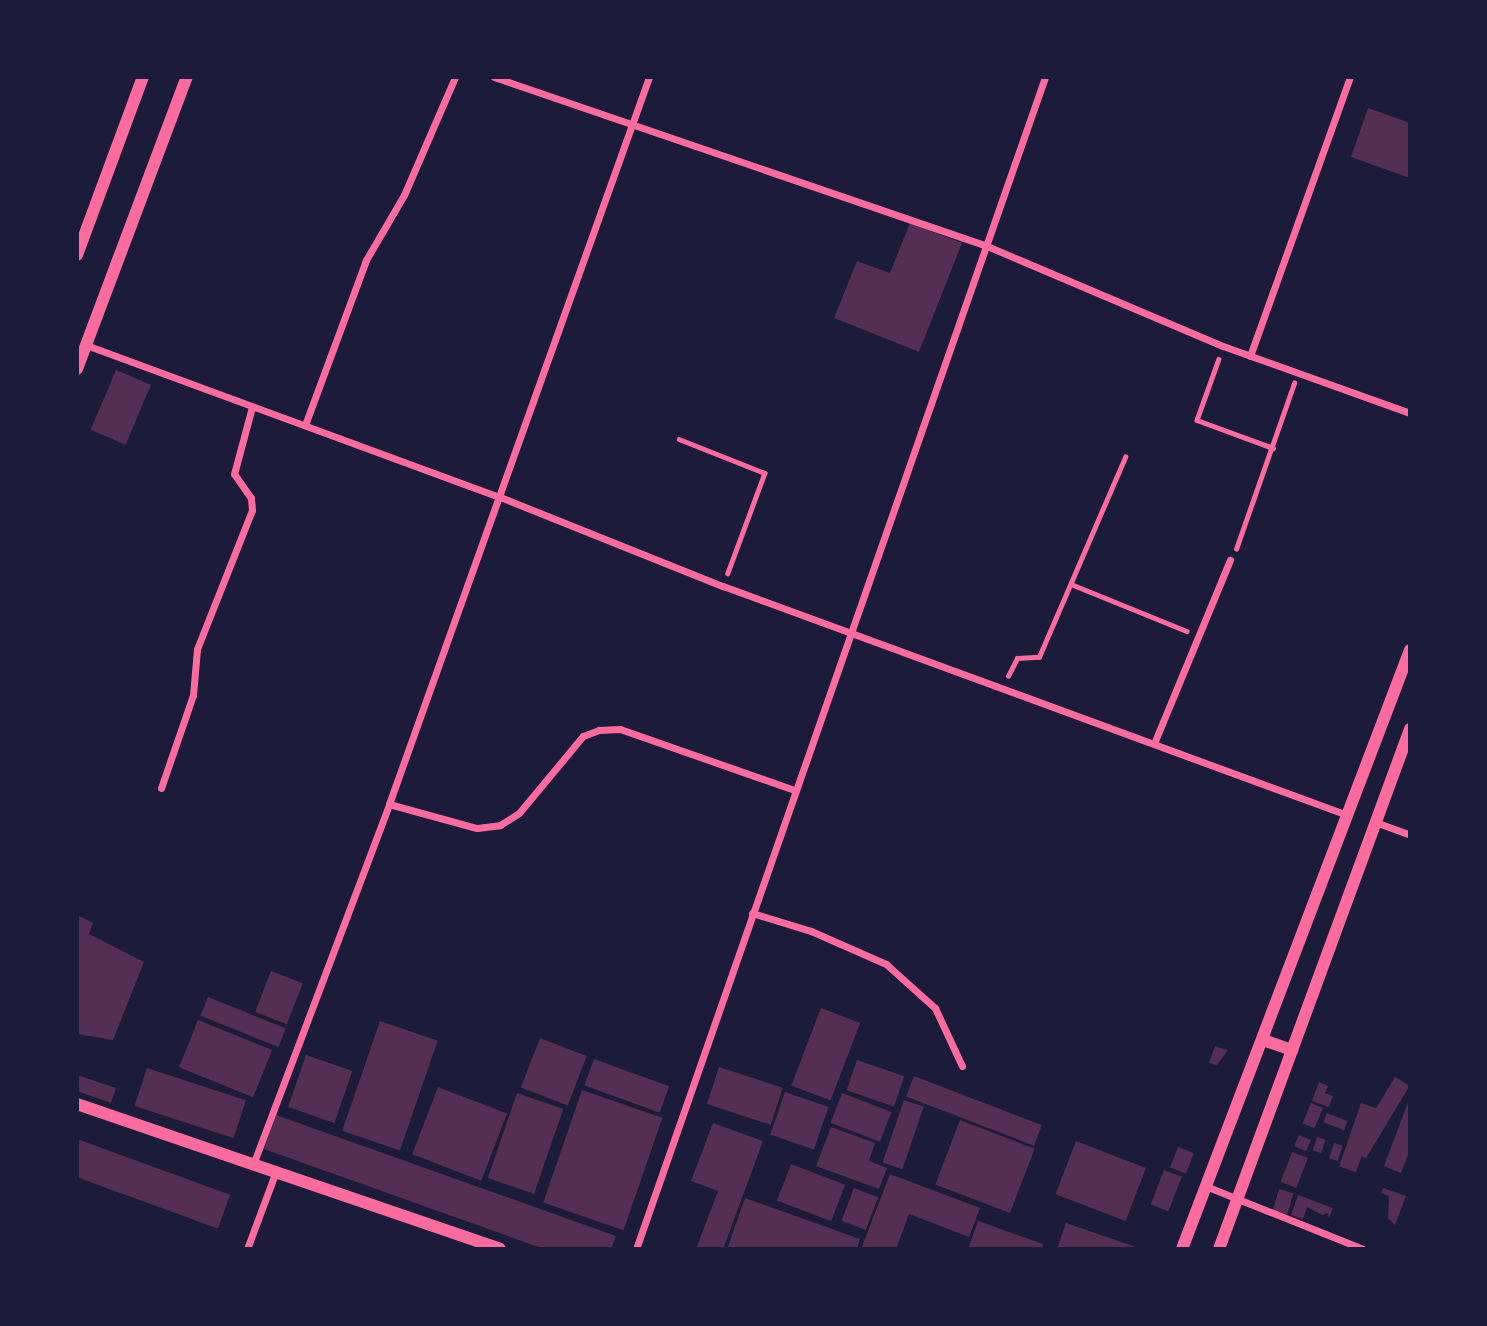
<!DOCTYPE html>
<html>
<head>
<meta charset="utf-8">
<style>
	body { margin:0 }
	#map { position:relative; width:1487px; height:1326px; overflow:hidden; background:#1b1b3a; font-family:"Public Sans",sans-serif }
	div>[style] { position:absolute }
	.building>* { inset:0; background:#542f53; transform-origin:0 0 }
	.path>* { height:4.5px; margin:-2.25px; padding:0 2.25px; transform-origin:2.25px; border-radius:2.25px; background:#ff6b9d }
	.minor>* { height:7px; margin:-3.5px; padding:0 3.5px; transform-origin:3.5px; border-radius:3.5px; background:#ff6b9d }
	.tertiary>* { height:12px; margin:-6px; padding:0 6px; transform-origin:6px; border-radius:6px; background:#ff6b9d }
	span { translate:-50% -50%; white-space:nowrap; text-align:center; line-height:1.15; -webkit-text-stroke:6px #1b1b3a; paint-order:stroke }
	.frame { position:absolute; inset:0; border:79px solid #1b1b3a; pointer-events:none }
</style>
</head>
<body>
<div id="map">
	<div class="building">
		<div style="clip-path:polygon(1368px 108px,1410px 123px,1410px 178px,1351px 157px)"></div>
		<div style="clip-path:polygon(910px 223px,962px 243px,919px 352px,834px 318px,857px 261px,890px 273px)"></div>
		<div style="left:116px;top:370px;width:38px;height:65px;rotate:23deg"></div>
		<div style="clip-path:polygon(77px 915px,93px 923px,89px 934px,144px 962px,113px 1040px,77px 1034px)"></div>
		<div style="left:271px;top:971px;width:34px;height:44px;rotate:21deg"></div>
		<div style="left:208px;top:997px;width:84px;height:20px;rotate:22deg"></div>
		<div style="left:821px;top:1008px;width:42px;height:83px;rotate:21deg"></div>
		<div style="left:198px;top:1020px;width:80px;height:51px;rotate:22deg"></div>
		<div style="left:380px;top:1021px;width:61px;height:116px;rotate:19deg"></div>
		<div style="left:540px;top:1038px;width:50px;height:53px;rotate:21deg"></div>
		<div style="clip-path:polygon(1215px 1046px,1228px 1050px,1217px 1065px,1209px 1063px)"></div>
		<div style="left:306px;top:1055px;width:49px;height:55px;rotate:19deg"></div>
		<div style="left:594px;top:1059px;width:80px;height:28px;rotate:20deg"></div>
		<div style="left:857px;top:1060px;width:50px;height:32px;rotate:19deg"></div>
		<div style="left:719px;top:1067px;width:67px;height:39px;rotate:18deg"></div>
		<div style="left:147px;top:1068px;width:104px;height:40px;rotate:18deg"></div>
		<div style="clip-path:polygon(77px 1075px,116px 1088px,111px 1103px,77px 1091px)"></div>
		<div style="left:914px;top:1076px;width:137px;height:22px;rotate:21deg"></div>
		<div style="left:1395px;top:1077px;width:17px;height:85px;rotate:31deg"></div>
		<div style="clip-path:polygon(1319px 1082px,1328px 1086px,1325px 1093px,1333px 1096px,1329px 1107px,1312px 1101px)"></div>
		<div style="left:438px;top:1087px;width:74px;height:72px;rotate:21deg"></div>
		<div style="left:582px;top:1090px;width:85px;height:119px;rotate:19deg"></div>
		<div style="left:785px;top:1092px;width:46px;height:45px;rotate:19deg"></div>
		<div style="left:517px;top:1093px;width:49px;height:90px;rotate:19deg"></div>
		<div style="left:842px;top:1093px;width:53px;height:32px;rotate:21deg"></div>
		<div style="clip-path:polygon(1410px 1097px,1410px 1149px,1401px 1173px,1384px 1166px)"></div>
		<div style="left:904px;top:1100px;width:21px;height:66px;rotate:19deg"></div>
		<div style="left:1311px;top:1103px;width:13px;height:22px;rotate:23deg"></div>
		<div style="left:1361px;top:1103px;width:18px;height:67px;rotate:19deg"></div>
		<div style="left:1327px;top:1113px;width:22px;height:10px;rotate:21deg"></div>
		<div style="clip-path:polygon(276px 1115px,616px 1236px,611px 1249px,544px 1249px,264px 1149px)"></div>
		<div style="left:960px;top:1120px;width:80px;height:69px;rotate:21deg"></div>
		<div style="clip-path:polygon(713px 1123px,763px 1141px,723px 1249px,696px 1249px,718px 1191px,691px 1181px)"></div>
		<div style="clip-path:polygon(831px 1127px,875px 1143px,869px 1161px,887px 1168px,879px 1189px,816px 1166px)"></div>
		<div style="left:1299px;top:1135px;width:13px;height:12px;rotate:23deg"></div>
		<div style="left:1317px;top:1137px;width:9px;height:14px;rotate:18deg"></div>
		<div style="left:77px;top:1139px;width:163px;height:36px;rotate:20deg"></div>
		<div style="left:1076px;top:1141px;width:75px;height:57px;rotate:21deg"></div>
		<div style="left:1334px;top:1143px;width:9px;height:16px;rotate:18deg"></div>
		<div style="left:1178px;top:1147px;width:17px;height:22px;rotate:21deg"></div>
		<div style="left:1292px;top:1152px;width:17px;height:32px;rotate:21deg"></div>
		<div style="left:791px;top:1164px;width:58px;height:39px;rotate:21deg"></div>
		<div style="left:1164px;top:1170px;width:19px;height:37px;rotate:21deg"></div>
		<div style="clip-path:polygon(890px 1174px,980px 1208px,969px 1237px,909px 1214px,896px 1249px,861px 1249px)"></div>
		<div style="left:854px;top:1188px;width:26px;height:35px;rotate:21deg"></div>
		<div style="clip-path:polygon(1383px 1188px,1406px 1196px,1395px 1225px,1388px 1218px,1389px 1196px,1381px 1193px)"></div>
		<div style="left:1279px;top:1189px;width:15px;height:22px;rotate:16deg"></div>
		<div style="clip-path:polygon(1298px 1195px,1333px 1208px,1329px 1218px,1328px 1213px,1322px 1215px,1307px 1207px,1303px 1219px,1291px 1215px)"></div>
		<div style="clip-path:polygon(745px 1198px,860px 1239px,857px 1249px,727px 1249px)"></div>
		<div style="clip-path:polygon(978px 1221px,1043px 1244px,1042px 1249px,968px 1249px)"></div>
		<div style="clip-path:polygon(1066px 1223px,1136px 1247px,1135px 1249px,1057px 1249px)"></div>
	</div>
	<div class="path">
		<div style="left:1219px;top:359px;width:65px;rotate:109.8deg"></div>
		<div style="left:1197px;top:420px;width:81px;rotate:20.2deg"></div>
		<div style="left:679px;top:439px;width:92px;rotate:21.6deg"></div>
		<div style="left:765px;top:473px;width:107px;rotate:110.3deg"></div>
		<div style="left:1236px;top:549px;width:176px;rotate:-70.7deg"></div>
		<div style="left:1071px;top:584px;width:125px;rotate:22.1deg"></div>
		<div style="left:1008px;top:676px;width:20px;rotate:-63deg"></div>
		<div style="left:1017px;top:658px;width:22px;rotate:-3deg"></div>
		<div style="left:1039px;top:657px;width:218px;rotate:-66.7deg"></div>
	</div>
	<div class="minor">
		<div style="left:494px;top:77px;width:521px;rotate:18.92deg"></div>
		<div style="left:987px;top:246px;width:256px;rotate:23deg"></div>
		<div style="left:1223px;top:346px;width:199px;rotate:19.7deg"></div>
		<div style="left:86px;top:345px;width:441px;rotate:20.2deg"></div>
		<div style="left:500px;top:497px;width:240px;rotate:21.8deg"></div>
		<div style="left:723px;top:586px;width:665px;rotate:20.15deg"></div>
		<div style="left:1250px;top:356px;width:296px;rotate:-70.3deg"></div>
		<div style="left:305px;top:425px;width:176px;rotate:-69.7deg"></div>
		<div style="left:366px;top:260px;width:75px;rotate:-59.7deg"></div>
		<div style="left:404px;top:195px;width:129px;rotate:-66.6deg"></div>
		<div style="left:1155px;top:741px;width:196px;rotate:-67.5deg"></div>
		<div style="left:161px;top:788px;width:98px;rotate:-71deg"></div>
		<div style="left:193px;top:695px;width:46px;rotate:-85deg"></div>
		<div style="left:197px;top:649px;width:149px;rotate:-68.4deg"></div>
		<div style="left:252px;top:510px;width:12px;rotate:-95deg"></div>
		<div style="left:251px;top:498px;width:29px;rotate:-125deg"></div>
		<div style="left:234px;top:474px;width:69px;rotate:-75deg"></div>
		<div style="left:389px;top:804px;width:91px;rotate:15.3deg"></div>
		<div style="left:477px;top:828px;width:23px;rotate:-7deg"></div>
		<div style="left:500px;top:825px;width:22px;rotate:-32deg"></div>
		<div style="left:519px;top:813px;width:100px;rotate:-50.3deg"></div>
		<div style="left:583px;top:736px;width:17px;rotate:-21deg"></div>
		<div style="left:599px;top:730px;width:21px;rotate:-3deg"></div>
		<div style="left:620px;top:729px;width:184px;rotate:19.3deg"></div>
		<div style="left:1375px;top:822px;width:37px;rotate:20deg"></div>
		<div style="left:752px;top:913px;width:62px;rotate:17deg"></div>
		<div style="left:811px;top:931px;width:82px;rotate:23.7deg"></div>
		<div style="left:886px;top:964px;width:66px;rotate:41.9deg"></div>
		<div style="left:935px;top:1008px;width:64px;rotate:65deg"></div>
		<div style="left:254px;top:1162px;width:383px;rotate:-69.3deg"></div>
		<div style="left:389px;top:804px;width:772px;rotate:-70.32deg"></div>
		<div style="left:1208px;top:1187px;width:167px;rotate:21.8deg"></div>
		<div style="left:247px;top:1249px;width:83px;rotate:-69.6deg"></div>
		<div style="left:636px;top:1249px;width:1241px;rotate:-70.76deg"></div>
	</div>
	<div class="tertiary">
		<div style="left:77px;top:255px;width:190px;rotate:-69.7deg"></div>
		<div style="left:77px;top:369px;width:312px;rotate:-69.4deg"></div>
		<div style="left:1263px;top:1040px;width:31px;rotate:19deg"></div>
		<div style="left:77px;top:1104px;width:447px;rotate:18.9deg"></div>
		<div style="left:1182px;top:1249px;width:641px;rotate:-69.16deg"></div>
		<div style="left:1219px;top:1249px;width:554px;rotate:-69.83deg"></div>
	</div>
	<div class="frame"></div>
</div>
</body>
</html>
